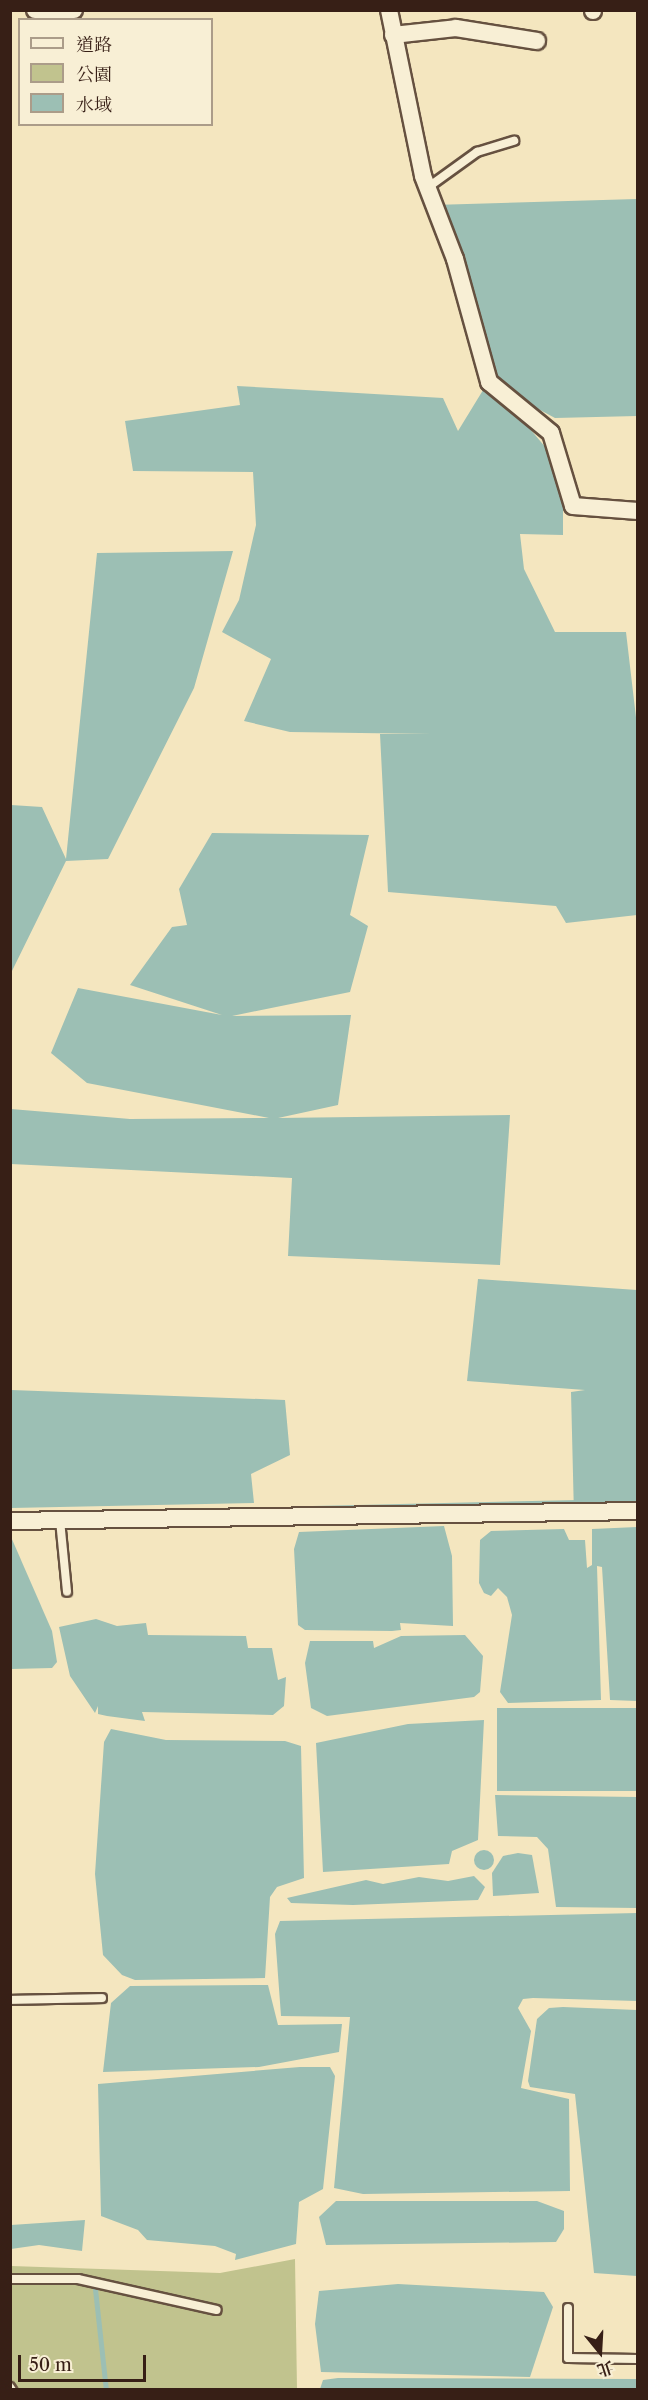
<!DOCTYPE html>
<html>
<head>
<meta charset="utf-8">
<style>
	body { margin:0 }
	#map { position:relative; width:648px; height:2400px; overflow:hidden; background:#f4e6bf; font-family:"Libre Caslon Text","Noto Serif TC",serif }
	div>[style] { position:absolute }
	.green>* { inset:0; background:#c1c38e }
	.water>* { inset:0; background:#9cbfb4; transform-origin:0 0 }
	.round { border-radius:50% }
	.stream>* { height:5px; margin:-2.5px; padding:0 2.5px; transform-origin:2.5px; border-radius:2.5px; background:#9cbfb4 }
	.roads { filter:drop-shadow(2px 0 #665140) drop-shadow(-2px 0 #665140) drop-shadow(0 2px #665140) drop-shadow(0 -2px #665140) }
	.service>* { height:8px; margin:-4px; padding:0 4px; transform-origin:4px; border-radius:4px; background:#f8efd5 }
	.minor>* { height:16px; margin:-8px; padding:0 8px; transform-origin:8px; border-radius:8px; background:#f8efd5 }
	span { translate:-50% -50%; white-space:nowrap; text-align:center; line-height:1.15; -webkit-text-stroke:4.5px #f8efd5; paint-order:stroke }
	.frame { position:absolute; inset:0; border:12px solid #371f16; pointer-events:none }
	.legend { position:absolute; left:18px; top:18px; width:195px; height:108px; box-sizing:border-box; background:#f8efd5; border:2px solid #ab9c89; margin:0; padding:8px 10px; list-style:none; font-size:18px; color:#371f16 }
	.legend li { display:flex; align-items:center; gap:12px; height:30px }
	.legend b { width:30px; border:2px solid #ab9c89 }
	.north { position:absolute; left:570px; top:2322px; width:60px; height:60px; -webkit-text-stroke:4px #f8efd5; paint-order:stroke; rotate:162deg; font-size:16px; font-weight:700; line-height:24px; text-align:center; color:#371f16 }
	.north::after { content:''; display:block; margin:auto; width:21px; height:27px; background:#371f16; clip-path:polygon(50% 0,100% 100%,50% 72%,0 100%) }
	.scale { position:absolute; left:18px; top:2355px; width:128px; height:27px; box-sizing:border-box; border:3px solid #371f16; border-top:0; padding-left:8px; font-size:18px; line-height:21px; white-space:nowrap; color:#371f16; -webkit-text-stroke:4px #f8efd5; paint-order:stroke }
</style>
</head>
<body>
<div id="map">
	<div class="green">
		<div style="clip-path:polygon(295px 2259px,297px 2389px,11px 2390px,11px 2266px,220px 2273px)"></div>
	</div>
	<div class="water">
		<div style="clip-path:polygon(637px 199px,637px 416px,555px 418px,492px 384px,563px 468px,563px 535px,520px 534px,524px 569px,555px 632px,626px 632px,637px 726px,637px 915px,566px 923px,556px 906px,388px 892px,380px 734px,431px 734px,290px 732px,244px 721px,271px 659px,222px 632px,239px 600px,256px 525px,253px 472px,133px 471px,125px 421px,240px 405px,237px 386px,443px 398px,458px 431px,488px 382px,433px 205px)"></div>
		<div style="clip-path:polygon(233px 551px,194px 688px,108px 859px,66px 861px,11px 973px,11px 805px,42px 807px,66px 859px,97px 553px)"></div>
		<div style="clip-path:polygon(212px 833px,369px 835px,350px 915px,368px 926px,350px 992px,232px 1016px,351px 1015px,338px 1105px,278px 1118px,510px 1115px,500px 1265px,288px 1256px,292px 1178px,11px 1164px,11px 1109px,130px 1119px,269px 1118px,87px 1083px,51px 1053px,78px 988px,222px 1015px,130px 985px,172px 927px,187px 925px,179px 889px)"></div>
		<div style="clip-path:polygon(478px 1279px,637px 1290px,637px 1514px,574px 1516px,571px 1392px,585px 1390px,467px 1381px)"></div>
		<div style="clip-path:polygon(11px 1390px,285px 1400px,290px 1455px,251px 1474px,254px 1503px,11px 1508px)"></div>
		<div style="clip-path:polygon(444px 1526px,452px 1556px,453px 1626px,400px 1623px,401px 1630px,392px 1631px,305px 1630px,298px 1625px,294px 1549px,299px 1532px)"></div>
		<div style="clip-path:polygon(637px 1527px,637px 1701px,610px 1700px,602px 1567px,597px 1566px,601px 1700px,508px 1703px,500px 1692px,512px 1615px,507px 1597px,498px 1588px,491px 1596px,484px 1593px,479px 1583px,480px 1540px,491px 1531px,564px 1529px,569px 1540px,585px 1540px,587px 1568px,592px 1565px,592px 1529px)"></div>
		<div style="clip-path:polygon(11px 1537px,52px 1631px,57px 1662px,52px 1668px,11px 1669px)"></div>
		<div style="clip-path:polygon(96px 1619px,117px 1626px,146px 1623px,148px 1635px,246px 1636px,248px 1648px,272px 1648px,278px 1680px,286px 1677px,284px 1706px,273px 1715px,142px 1712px,145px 1721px,107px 1716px,98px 1714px,98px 1706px,95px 1713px,70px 1676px,59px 1627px)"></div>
		<div style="clip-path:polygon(465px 1635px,483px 1656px,480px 1692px,474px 1697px,327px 1716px,311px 1708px,305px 1663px,310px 1641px,373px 1641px,374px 1648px,401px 1636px)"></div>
		<div style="left:637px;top:1708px;width:83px;height:140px;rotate:90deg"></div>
		<div style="clip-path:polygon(484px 1720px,478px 1840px,452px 1851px,449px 1864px,323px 1872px,316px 1743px,408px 1724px)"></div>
		<div style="clip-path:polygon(111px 1729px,166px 1740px,285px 1741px,301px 1746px,304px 1878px,277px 1887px,270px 1897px,265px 1978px,135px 1980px,122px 1975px,103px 1955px,95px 1874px,104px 1742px)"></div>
		<div style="clip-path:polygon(495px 1795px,637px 1797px,637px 1908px,556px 1907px,548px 1849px,537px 1837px,498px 1836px)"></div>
		<div class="round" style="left:474px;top:1850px;width:20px;height:20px"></div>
		<div style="clip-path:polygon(518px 1853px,532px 1855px,539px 1893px,493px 1896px,492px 1873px,503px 1856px)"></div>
		<div style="clip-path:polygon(474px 1876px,485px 1887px,478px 1900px,353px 1905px,291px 1903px,287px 1898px,366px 1880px,383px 1884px,419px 1877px,448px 1881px)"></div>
		<div style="clip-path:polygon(637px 1913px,637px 2001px,533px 1998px,523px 1999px,518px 2008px,531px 2031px,521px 2088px,569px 2099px,570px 2191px,363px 2194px,334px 2188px,350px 2017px,281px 2016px,275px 1934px,280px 1921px)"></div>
		<div style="clip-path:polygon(268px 1985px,278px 2025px,342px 2024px,339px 2052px,259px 2067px,103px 2072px,111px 2003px,130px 1986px)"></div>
		<div style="clip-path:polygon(563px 2007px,637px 2010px,637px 2276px,594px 2273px,575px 2094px,530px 2087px,528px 2081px,537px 2019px,549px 2008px)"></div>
		<div style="clip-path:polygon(300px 2067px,330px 2067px,335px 2076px,323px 2189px,299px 2202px,296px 2244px,235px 2260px,236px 2254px,215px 2246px,147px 2240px,138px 2230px,101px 2216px,98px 2084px)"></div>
		<div style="clip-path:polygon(336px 2201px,537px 2201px,564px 2211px,564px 2229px,556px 2242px,326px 2245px,319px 2217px)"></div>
		<div style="clip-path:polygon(85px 2220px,82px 2251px,39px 2245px,11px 2249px,11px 2225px)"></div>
		<div style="clip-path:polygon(398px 2284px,544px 2292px,553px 2307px,530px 2377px,321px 2372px,315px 2324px,319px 2291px)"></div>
		<div style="clip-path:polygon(338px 2378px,637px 2379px,638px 2389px,320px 2389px,323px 2380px)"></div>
	</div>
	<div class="stream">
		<div style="left:312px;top:1508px;width:267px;rotate:-1.3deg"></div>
		<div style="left:95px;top:2289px;width:102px;rotate:83.8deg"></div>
	</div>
	<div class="roads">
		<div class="service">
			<div style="left:427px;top:188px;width:62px;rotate:-35.8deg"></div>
			<div style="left:477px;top:152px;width:39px;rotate:-17deg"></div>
			<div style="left:60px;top:1520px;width:72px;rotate:84.4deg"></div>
			<div style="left:10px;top:2000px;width:92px;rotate:-1.2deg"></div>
			<div style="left:10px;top:2279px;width:68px"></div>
			<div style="left:78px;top:2279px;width:142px;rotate:12.6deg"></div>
			<div style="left:568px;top:2308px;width:50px;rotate:90deg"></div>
			<div style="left:568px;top:2358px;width:70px;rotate:0.8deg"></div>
			<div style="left:10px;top:2387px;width:4px;rotate:56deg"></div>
		</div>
		<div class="minor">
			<div style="left:35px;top:10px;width:39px"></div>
			<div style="left:389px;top:10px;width:169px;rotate:78.4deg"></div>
			<div style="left:423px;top:176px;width:89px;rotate:68.9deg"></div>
			<div style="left:455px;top:259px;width:128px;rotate:74.5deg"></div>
			<div style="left:489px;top:382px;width:80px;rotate:39.4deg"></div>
			<div style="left:551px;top:433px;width:76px;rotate:73.2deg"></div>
			<div style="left:573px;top:506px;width:65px;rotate:4.4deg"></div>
			<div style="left:593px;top:10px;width:1px;rotate:90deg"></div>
			<div style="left:393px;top:35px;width:63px;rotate:-6.3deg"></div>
			<div style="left:456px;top:28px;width:82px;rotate:9.1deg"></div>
			<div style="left:10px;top:1521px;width:628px;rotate:-0.91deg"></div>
		</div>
	</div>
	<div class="frame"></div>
	<ul class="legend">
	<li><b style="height:8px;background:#f8efd5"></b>道路</li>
	<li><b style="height:16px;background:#c1c38e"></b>公園</li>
	<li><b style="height:16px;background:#9cbfb4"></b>水域</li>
	</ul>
	<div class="north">北</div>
	<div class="scale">50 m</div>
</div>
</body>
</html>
